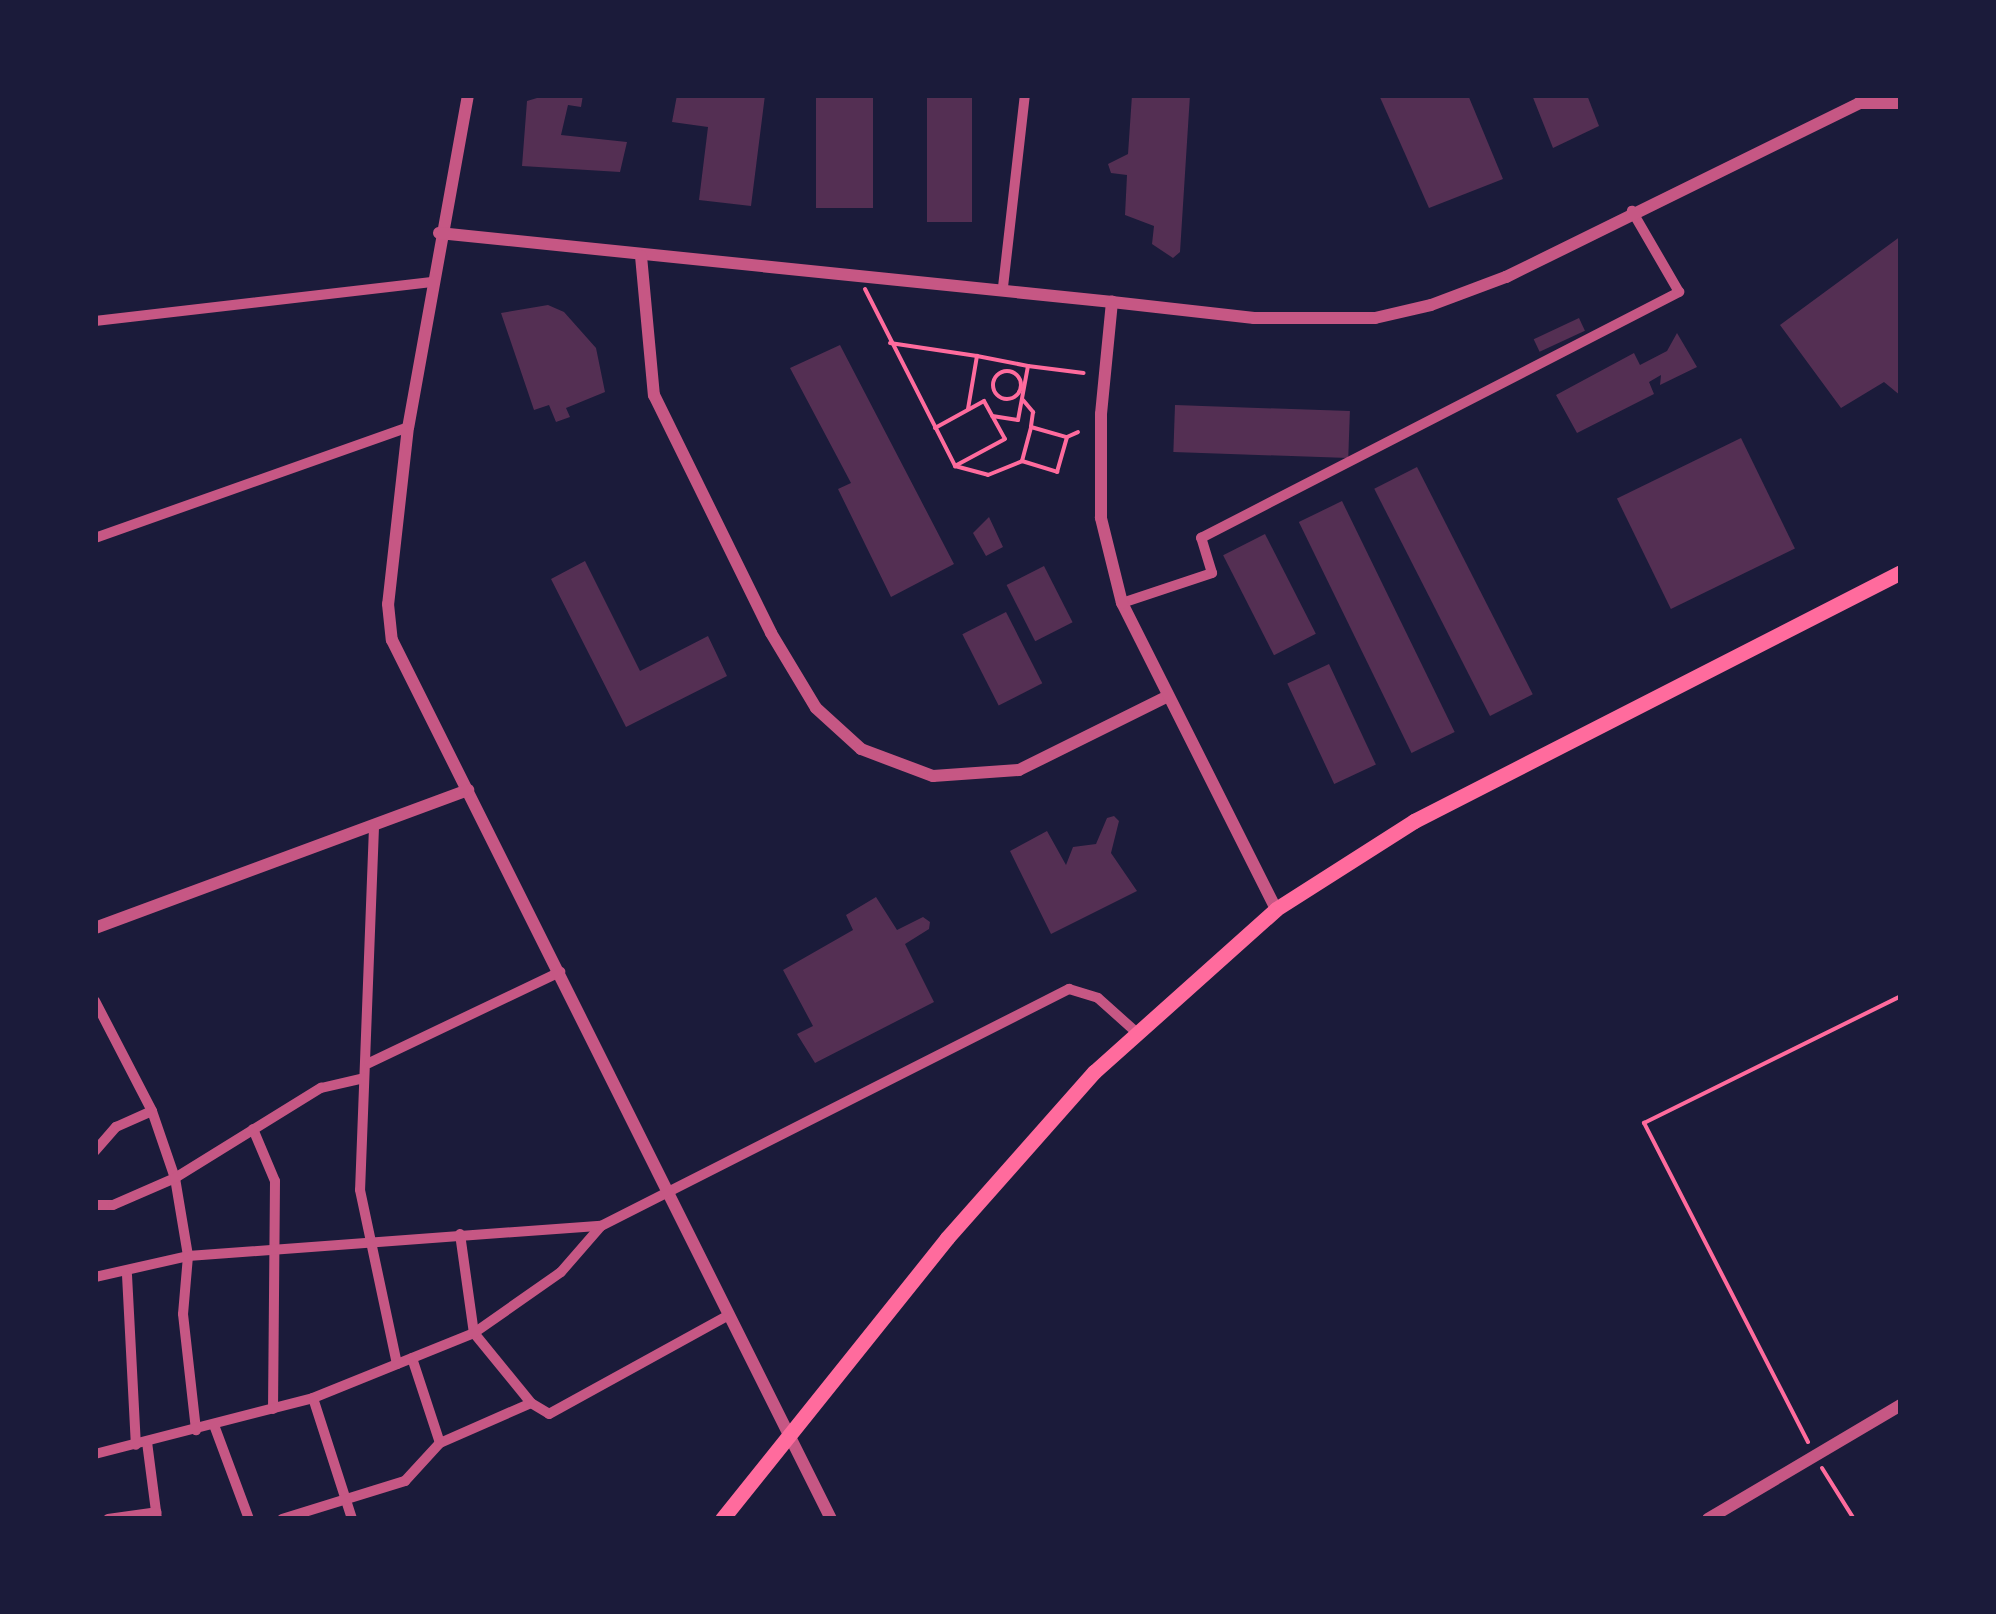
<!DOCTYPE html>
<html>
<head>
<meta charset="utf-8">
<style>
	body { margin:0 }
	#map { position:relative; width:1996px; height:1614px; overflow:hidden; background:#1b1b3a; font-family:Ubuntu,sans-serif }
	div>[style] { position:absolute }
	.building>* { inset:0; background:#542f53; transform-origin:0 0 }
	.path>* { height:4px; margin:-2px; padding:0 2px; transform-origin:2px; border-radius:2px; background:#ff6b9d }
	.path>.ring { margin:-2px; padding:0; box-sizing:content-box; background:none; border:4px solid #ff6b9d; border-radius:50% }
	.minor>* { height:10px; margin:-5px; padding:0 5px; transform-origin:5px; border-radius:5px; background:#c65784 }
	.tertiary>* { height:12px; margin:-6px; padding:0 6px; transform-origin:6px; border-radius:6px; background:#c65784 }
	.primary>* { height:15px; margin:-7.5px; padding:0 7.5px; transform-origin:7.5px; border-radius:7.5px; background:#ff6b9d }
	span { translate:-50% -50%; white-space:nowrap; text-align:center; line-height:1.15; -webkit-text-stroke:8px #1b1b3a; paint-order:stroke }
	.frame { position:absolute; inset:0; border:98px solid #1b1b3a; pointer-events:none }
</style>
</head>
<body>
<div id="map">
	<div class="building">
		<div style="clip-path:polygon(547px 95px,583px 95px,581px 107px,568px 105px,561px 135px,627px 142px,620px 172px,522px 166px,527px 101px)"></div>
		<div style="clip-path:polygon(677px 95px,765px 95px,751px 206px,699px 200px,708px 127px,672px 122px)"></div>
		<div style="left:816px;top:95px;width:57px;height:113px"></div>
		<div style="left:927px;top:95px;width:45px;height:127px"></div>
		<div style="clip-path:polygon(1132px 95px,1190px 95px,1180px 252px,1173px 258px,1152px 244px,1154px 226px,1125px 215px,1127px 175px,1111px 173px,1108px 164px,1128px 154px)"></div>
		<div style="clip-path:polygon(1379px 95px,1468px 95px,1503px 179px,1429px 208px)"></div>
		<div style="clip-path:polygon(1532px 95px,1587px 95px,1599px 126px,1553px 148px)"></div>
		<div style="clip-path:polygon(1901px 236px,1901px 396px,1884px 382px,1841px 408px,1780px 325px)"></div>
		<div style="clip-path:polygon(548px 305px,564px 312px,596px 348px,605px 392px,566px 408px,570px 417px,556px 422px,549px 405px,534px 410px,501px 313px)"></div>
		<div style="left:1579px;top:318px;width:14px;height:50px;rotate:65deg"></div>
		<div style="clip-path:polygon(1677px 333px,1697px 367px,1660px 385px,1661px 375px,1649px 382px,1654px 394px,1577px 433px,1556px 395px,1634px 353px,1640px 365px,1667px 351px)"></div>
		<div style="clip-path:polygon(840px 345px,954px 564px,891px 597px,838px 489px,851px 483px,790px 368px)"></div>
		<div style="left:1175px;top:405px;width:175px;height:47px;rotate:2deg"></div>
		<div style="left:1741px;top:438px;width:123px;height:138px;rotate:64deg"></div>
		<div style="left:1417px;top:467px;width:255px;height:48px;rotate:63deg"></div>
		<div style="left:1342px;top:501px;width:257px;height:48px;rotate:64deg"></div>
		<div style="clip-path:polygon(989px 517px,1003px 547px,986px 556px,973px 533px)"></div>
		<div style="left:1265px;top:534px;width:112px;height:47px;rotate:63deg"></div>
		<div style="clip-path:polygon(585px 561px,640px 671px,708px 636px,727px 676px,626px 727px,551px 579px)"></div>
		<div style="left:1044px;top:566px;width:63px;height:42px;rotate:63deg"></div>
		<div style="left:1006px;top:612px;width:80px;height:49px;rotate:63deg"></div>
		<div style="left:1329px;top:664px;width:111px;height:46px;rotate:65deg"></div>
		<div style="clip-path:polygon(1114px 816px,1119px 821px,1111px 853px,1137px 891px,1051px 934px,1010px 851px,1047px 831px,1066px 865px,1073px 847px,1096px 844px,1107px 818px)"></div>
		<div style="clip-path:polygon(876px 897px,897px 930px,923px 917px,930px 922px,929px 929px,905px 944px,934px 1002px,815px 1063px,797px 1034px,813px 1026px,783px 970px,853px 930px,846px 915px)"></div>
	</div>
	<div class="path">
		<div style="left:865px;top:289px;width:199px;rotate:63deg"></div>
		<div style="left:955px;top:466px;width:34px;rotate:15deg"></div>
		<div style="left:988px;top:475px;width:37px;rotate:-22deg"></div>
		<div style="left:1022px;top:461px;width:35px;rotate:-75deg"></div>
		<div style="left:1031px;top:427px;width:37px;rotate:16deg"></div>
		<div style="left:1067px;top:437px;width:12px;rotate:-24deg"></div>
		<div style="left:890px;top:343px;width:88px;rotate:8.5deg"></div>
		<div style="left:1028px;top:366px;width:56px;rotate:7.1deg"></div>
		<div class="ring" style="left:993px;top:371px;width:24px;height:24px"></div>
		<div style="left:1023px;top:400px;width:16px;rotate:50deg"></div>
		<div style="left:1033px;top:412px;width:15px;rotate:98deg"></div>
		<div style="left:968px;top:409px;width:54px;rotate:-80.4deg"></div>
		<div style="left:977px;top:356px;width:52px;rotate:11.1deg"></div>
		<div style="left:1028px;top:366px;width:55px;rotate:100.5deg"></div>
		<div style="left:1018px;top:420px;width:26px;rotate:-171deg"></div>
		<div style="left:935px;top:428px;width:56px;rotate:-28.9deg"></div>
		<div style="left:984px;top:401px;width:43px;rotate:61.1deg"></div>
		<div style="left:1005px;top:439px;width:57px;rotate:151.6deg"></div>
		<div style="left:1022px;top:461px;width:37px;rotate:17deg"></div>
		<div style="left:1057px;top:472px;width:36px;rotate:-74deg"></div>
		<div style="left:1808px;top:1442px;width:359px;rotate:-117.2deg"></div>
		<div style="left:1644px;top:1123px;width:287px;rotate:-26.3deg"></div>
		<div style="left:1822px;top:1468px;width:60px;rotate:57.9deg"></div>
	</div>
	<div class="minor">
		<div style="left:1003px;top:287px;width:193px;rotate:-83.5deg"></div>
		<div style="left:95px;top:321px;width:339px;rotate:-6.6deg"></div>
		<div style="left:95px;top:538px;width:332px;rotate:-19.5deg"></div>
		<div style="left:1122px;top:603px;width:95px;rotate:-18.4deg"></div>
		<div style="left:1212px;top:573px;width:37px;rotate:-107deg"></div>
		<div style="left:1201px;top:538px;width:538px;rotate:-27.23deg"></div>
		<div style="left:1679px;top:292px;width:94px;rotate:-120.1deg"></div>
		<div style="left:374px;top:827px;width:363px;rotate:92.2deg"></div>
		<div style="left:360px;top:1190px;width:178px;rotate:78deg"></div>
		<div style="left:95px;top:1001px;width:124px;rotate:62.6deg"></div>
		<div style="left:152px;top:1111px;width:71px;rotate:71.1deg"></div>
		<div style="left:175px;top:1178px;width:79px;rotate:80.5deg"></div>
		<div style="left:188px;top:1256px;width:58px;rotate:94.9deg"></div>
		<div style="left:183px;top:1314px;width:117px;rotate:83.6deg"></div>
		<div style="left:369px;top:1063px;width:212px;rotate:-25.5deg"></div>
		<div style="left:253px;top:1129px;width:56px;rotate:67.1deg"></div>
		<div style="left:275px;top:1181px;width:228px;rotate:90.5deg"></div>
		<div style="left:95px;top:1151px;width:32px;rotate:-49deg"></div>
		<div style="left:116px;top:1127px;width:39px;rotate:-24deg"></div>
		<div style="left:95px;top:1205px;width:18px"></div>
		<div style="left:113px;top:1205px;width:68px;rotate:-23.5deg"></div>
		<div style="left:175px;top:1178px;width:172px;rotate:-31.7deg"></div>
		<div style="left:321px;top:1088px;width:44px;rotate:-13.1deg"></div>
		<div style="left:460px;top:1234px;width:100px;rotate:82deg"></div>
		<div style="left:474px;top:1333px;width:90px;rotate:50.8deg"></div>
		<div style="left:127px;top:1275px;width:170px;rotate:87deg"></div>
		<div style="left:95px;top:1277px;width:95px;rotate:-12.7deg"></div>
		<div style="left:188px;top:1256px;width:414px;rotate:-4.2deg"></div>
		<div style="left:412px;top:1358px;width:89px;rotate:71.8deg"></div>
		<div style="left:313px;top:1398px;width:127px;rotate:72.1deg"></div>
		<div style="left:214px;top:1425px;width:100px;rotate:69.6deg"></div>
		<div style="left:147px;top:1442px;width:78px;rotate:82.6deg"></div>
		<div style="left:95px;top:1454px;width:225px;rotate:-14.4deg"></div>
		<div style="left:313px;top:1398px;width:174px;rotate:-22deg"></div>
		<div style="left:474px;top:1333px;width:106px;rotate:-35deg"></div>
		<div style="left:561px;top:1272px;width:61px;rotate:-49deg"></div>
		<div style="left:601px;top:1226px;width:525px;rotate:-26.86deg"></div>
		<div style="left:1069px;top:989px;width:30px;rotate:17deg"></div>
		<div style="left:1098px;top:998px;width:51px;rotate:41.8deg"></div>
		<div style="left:108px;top:1519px;width:49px;rotate:-8.1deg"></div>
		<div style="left:282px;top:1519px;width:129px;rotate:-17.2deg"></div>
		<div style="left:405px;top:1481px;width:52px;rotate:-47.4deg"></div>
		<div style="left:440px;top:1443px;width:99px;rotate:-23.7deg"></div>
		<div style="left:531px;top:1403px;width:21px;rotate:31deg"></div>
		<div style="left:549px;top:1414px;width:205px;rotate:-28.8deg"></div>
	</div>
	<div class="tertiary">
		<div style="left:468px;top:95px;width:337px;rotate:100.2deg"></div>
		<div style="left:408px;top:427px;width:178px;rotate:96.4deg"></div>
		<div style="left:388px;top:604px;width:36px;rotate:84deg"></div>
		<div style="left:392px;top:640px;width:983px;rotate:63.46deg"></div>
		<div style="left:439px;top:233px;width:677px;rotate:5.85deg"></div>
		<div style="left:641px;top:256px;width:140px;rotate:84.7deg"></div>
		<div style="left:654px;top:395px;width:265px;rotate:63.8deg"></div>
		<div style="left:771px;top:633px;width:87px;rotate:59deg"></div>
		<div style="left:816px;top:708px;width:61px;rotate:42.3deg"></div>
		<div style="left:861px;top:749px;width:77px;rotate:20.6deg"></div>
		<div style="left:933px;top:776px;width:86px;rotate:-4deg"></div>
		<div style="left:1019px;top:770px;width:164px;rotate:-26.4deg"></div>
		<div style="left:1276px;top:909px;width:343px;rotate:-116.7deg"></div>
		<div style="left:1122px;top:603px;width:88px;rotate:-103.9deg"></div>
		<div style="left:1101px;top:518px;width:104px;rotate:-90deg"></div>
		<div style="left:1101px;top:414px;width:113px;rotate:-84.4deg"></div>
		<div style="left:1112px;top:302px;width:143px;rotate:6.4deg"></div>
		<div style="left:1254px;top:318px;width:121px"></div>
		<div style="left:1375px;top:318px;width:57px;rotate:-13.1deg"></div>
		<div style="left:1431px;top:305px;width:80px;rotate:-20.5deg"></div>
		<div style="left:1506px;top:277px;width:394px;rotate:-26.2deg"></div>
		<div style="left:1859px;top:103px;width:42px"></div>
		<div style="left:95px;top:928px;width:398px;rotate:-20.3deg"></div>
		<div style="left:1708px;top:1519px;width:224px;rotate:-30.6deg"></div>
	</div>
	<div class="primary">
		<div style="left:722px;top:1519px;width:360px;rotate:-51.3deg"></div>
		<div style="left:947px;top:1238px;width:222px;rotate:-48.5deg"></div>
		<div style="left:1094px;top:1072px;width:244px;rotate:-41.8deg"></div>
		<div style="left:1276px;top:909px;width:164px;rotate:-32.5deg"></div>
		<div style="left:1414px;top:821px;width:547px;rotate:-27.08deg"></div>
	</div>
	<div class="frame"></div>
</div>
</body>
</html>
